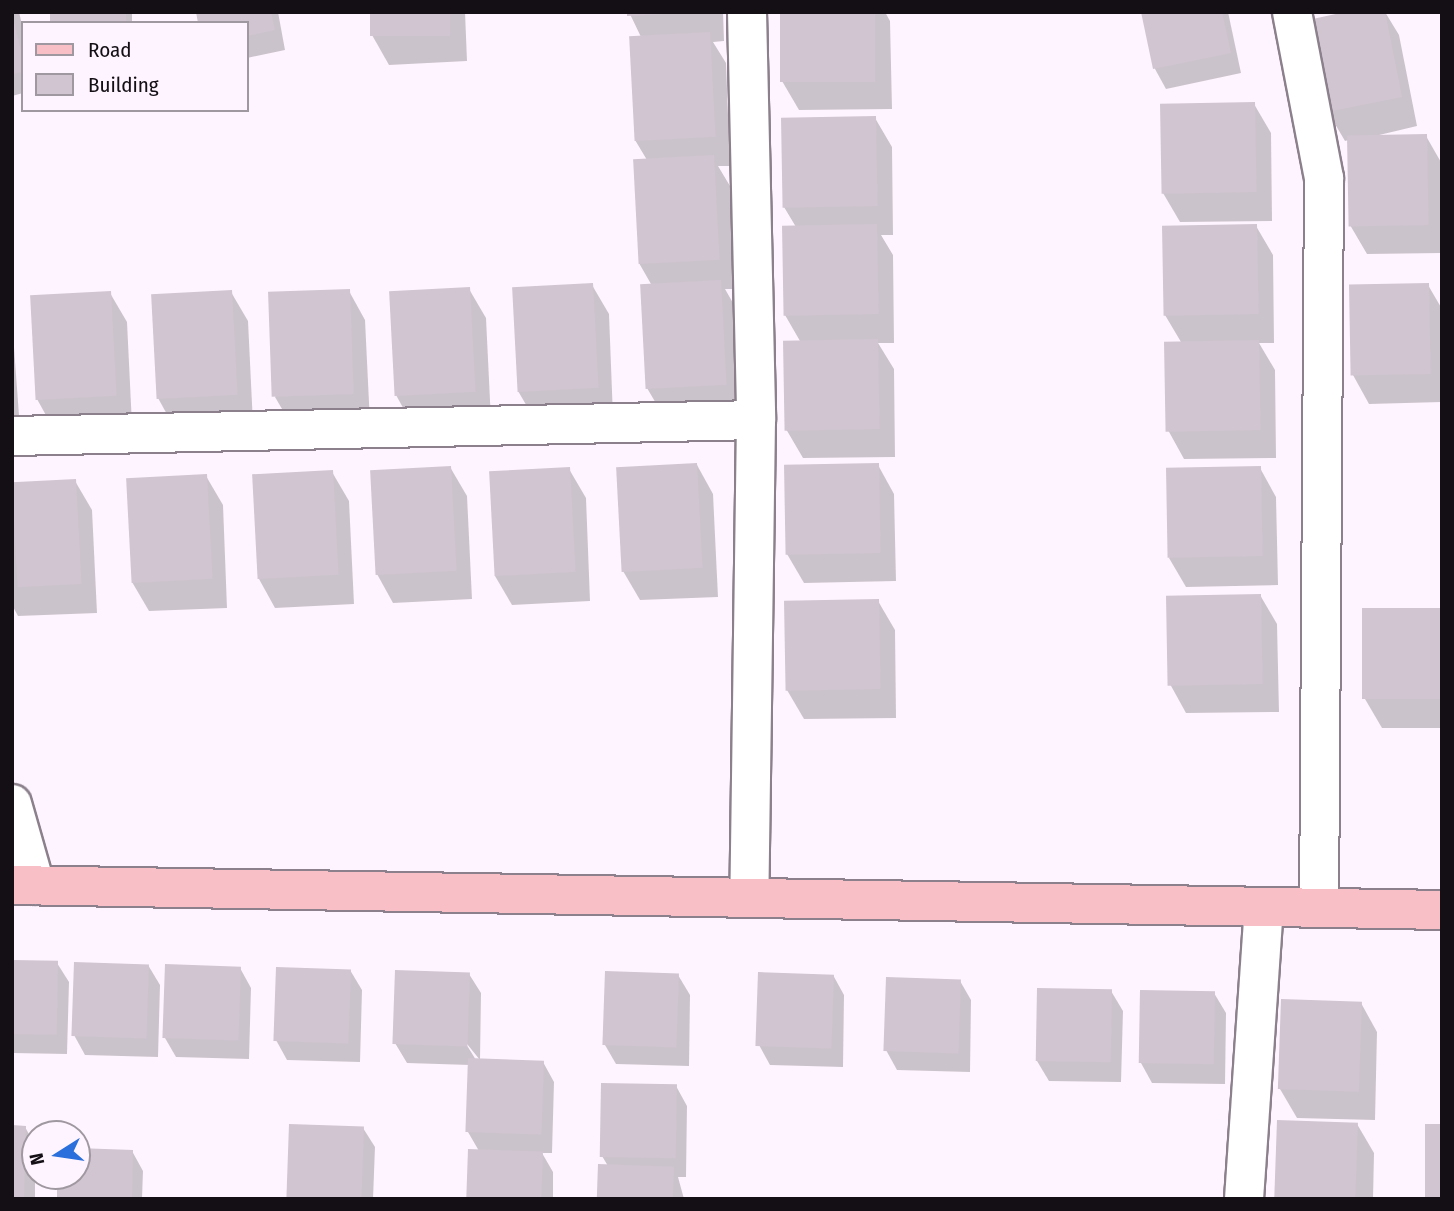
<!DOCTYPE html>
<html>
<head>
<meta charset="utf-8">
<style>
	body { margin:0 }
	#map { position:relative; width:1454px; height:1211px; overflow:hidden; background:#fef4ff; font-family:"Fira Sans Condensed",sans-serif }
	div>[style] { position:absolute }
	.shadow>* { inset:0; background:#0003; transform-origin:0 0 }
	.building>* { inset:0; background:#d0c5d1; transform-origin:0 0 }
	.roads { filter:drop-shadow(2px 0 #8b808c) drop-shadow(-2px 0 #8b808c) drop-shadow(0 2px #8b808c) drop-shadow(0 -2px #8b808c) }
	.minor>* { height:38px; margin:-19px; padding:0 19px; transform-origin:19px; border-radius:19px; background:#fff }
	.major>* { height:38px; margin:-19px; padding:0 19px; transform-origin:19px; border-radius:19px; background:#f8bfc7 }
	span { translate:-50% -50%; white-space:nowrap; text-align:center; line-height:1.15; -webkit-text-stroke:7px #fef4ff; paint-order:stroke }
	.frame { position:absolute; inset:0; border:14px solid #130f14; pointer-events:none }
	.legend { position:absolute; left:21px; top:21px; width:228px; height:91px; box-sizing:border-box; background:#fef4ff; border:2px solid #a098a1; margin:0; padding:9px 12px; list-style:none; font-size:21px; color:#130f14 }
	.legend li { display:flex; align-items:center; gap:14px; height:35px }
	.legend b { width:35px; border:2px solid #a098a1 }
	.north { position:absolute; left:21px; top:1120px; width:70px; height:70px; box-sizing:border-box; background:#fef4ff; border:2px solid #a098a1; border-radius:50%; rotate:258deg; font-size:19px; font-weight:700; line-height:28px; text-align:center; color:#130f14 }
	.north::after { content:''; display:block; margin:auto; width:24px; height:32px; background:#2a6fdb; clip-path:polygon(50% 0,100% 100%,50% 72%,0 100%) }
</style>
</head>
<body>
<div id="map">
	<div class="shadow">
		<div style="clip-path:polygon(12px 12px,19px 12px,23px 29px,23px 93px,12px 96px)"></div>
		<div style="left:52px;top:12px;width:80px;height:11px"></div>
		<div style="clip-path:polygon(198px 12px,278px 12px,285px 50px,247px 58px,247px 23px)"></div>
		<div style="clip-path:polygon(371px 12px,465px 12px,467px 61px,389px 65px,372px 35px)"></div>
		<div style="clip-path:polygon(629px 12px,723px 12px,724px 41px,713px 42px,726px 63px,730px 166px,718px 166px,730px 186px,734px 289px,725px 289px,737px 310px,742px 413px,664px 417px,647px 388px,651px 284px,639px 263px,647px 160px,635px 140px,641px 37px)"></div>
		<div style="clip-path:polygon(781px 12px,885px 12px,890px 21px,892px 109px,799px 110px,782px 81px)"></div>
		<div style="clip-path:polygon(1143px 12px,1228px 12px,1241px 73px,1166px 89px,1155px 69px)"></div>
		<div style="clip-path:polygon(1353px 12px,1385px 12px,1399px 35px,1417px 126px,1375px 136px,1426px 136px,1442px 164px,1442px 253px,1367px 254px,1350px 225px,1349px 140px,1345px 141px,1328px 112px)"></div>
		<div style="clip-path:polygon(1254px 104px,1271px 133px,1272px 221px,1180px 222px,1163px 193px)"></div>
		<div style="clip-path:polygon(875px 118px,892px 147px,893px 235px,881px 235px,893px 255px,894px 343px,878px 343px,894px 369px,895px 457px,803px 458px,786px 429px,800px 341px,785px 315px,796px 227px,784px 207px,783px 119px)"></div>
		<div style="clip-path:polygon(1256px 226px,1273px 255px,1274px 343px,1259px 343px,1275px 370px,1276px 458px,1184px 459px,1168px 430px,1181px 342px,1165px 315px)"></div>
		<div style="clip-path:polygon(592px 285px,609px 314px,613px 417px,535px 420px,518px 391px)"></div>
		<div style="clip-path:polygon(1428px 285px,1442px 309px,1442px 402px,1369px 404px,1353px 375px)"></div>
		<div style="clip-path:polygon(469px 289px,486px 318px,491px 421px,412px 424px,396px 395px)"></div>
		<div style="clip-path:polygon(349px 291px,365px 320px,370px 423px,292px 426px,275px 397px)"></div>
		<div style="clip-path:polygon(231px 292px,248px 321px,253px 424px,174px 427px,158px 398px)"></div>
		<div style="clip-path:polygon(110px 293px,127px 322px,132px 425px,53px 428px,37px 399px)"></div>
		<div style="clip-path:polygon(12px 320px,20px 429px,12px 429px)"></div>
		<div style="clip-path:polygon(697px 465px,713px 494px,718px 597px,640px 600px,623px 571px)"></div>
		<div style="clip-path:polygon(878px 465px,894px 494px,896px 581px,804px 583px,787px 554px)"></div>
		<div style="clip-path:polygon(450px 467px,467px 496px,472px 599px,393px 603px,377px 574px)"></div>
		<div style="clip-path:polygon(1260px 468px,1276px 497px,1278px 585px,1186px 587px,1169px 558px)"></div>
		<div style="clip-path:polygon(569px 469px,586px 498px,590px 601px,512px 605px,495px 576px)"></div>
		<div style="clip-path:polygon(332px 472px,349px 501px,354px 604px,275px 608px,259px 579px)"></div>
		<div style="clip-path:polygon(206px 476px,223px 505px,227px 608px,149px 611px,132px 582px)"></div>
		<div style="clip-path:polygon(75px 481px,92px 510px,97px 613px,18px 616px,12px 605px,12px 483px)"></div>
		<div style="clip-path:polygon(1260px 595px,1277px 624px,1279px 712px,1186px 713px,1170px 684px)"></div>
		<div style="clip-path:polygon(878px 601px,895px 630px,896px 718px,804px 719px,787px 690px)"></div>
		<div style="clip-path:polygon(1442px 612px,1442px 728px,1382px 728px,1365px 699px)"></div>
		<div style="clip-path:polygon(12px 962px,57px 963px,69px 982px,67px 1054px,12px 1053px)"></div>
		<div style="clip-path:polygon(148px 965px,160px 985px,158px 1057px,85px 1055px,74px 1035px)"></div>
		<div style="clip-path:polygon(240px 968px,251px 988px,249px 1059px,176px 1057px,165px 1038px)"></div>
		<div style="clip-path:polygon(350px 970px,362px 990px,360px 1062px,287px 1060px,276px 1040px)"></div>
		<div style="clip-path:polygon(469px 974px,481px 993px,480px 1060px,463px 1039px,476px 1060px,543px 1062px,554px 1082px,552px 1153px,542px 1153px,553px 1172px,553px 1199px,468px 1199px,479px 1151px,468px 1132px,470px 1065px,407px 1063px,395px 1043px)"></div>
		<div style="clip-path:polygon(678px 975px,690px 995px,689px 1066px,616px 1064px,605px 1045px)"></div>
		<div style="clip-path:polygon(833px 975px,844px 995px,843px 1067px,770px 1065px,759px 1045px)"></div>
		<div style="clip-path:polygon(960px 981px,971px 1000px,970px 1072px,897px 1070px,886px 1050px)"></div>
		<div style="clip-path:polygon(1111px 991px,1123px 1011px,1121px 1082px,1049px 1081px,1037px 1061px)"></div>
		<div style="clip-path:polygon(1214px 993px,1226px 1013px,1225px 1084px,1152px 1083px,1141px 1063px)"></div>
		<div style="clip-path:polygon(1361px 1003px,1377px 1032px,1375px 1120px,1297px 1118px,1280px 1089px)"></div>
		<div style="clip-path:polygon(676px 1086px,687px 1106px,686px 1177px,678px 1177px,684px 1199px,599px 1199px,608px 1166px,602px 1156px)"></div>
		<div style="clip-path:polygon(1357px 1124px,1374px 1153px,1373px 1199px,1277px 1199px)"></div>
		<div style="clip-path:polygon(25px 1127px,35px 1145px,35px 1199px,12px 1199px)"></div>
		<div style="clip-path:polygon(363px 1128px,375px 1147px,373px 1199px,290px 1199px)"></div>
		<div style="clip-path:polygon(77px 1150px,132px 1151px,143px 1171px,142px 1199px,58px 1199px,59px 1176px,77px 1176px)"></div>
	</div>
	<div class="building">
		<div style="left:50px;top:12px;width:76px;height:11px"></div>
		<div style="clip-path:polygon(196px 12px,271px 12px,275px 30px,247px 36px,247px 23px,198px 23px)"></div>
		<div style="left:370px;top:12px;width:80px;height:24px"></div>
		<div style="clip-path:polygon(627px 12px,666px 12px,666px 14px,627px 16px)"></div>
		<div style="left:780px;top:12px;width:95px;height:70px"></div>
		<div style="clip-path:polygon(1141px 12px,1222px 12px,1231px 53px,1153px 69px)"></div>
		<div style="clip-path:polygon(1345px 12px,1385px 12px,1402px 97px,1327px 112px,1308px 20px)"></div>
		<div style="clip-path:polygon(12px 14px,23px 59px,23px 72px,12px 74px)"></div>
		<div style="left:710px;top:32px;width:105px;height:81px;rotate:87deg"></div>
		<div style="left:1255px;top:102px;width:90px;height:95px;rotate:89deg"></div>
		<div style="left:876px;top:116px;width:90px;height:95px;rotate:89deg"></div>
		<div style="left:1427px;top:134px;width:91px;height:80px;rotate:89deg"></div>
		<div style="left:714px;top:155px;width:105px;height:81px;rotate:87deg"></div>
		<div style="left:877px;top:224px;width:90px;height:95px;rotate:89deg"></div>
		<div style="left:1257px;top:224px;width:90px;height:95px;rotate:89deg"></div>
		<div style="left:721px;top:280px;width:105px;height:81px;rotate:87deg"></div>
		<div style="left:593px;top:283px;width:105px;height:81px;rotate:87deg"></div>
		<div style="left:1429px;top:283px;width:91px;height:80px;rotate:89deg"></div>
		<div style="left:470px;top:287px;width:105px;height:81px;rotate:87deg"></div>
		<div style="left:350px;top:289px;width:105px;height:82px;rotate:88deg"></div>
		<div style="left:232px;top:290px;width:105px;height:81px;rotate:87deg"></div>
		<div style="left:111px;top:291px;width:105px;height:81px;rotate:87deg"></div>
		<div style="left:878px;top:339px;width:90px;height:95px;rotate:89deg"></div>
		<div style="left:1259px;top:340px;width:90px;height:95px;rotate:89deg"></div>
		<div style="left:697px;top:463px;width:105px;height:81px;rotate:87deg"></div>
		<div style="left:879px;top:463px;width:90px;height:95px;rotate:89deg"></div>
		<div style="left:451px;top:466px;width:105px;height:81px;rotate:87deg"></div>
		<div style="left:1261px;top:466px;width:90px;height:95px;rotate:89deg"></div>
		<div style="left:570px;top:467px;width:105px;height:81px;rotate:87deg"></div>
		<div style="left:333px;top:470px;width:105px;height:81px;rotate:87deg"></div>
		<div style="left:207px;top:474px;width:105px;height:81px;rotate:87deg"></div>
		<div style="left:76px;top:479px;width:105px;height:64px;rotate:87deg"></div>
		<div style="left:1261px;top:594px;width:90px;height:95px;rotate:89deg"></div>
		<div style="left:879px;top:599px;width:90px;height:95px;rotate:89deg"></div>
		<div style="left:1442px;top:608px;width:91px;height:80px;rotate:90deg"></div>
		<div style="left:12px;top:960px;width:46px;height:74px;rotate:1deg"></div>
		<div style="left:74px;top:962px;width:75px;height:74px;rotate:2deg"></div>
		<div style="left:165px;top:964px;width:76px;height:74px;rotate:2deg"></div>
		<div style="left:276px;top:967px;width:75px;height:74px;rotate:2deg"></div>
		<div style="left:395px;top:970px;width:75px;height:74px;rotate:2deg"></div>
		<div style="left:605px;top:971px;width:74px;height:74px;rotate:2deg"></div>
		<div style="left:758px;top:972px;width:76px;height:74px;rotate:2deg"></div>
		<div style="left:886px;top:977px;width:75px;height:74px;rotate:2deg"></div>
		<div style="left:1037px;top:988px;width:75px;height:73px;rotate:1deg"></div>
		<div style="left:1140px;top:990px;width:75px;height:73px;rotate:1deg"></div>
		<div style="left:1281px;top:999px;width:81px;height:90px;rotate:2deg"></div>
		<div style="left:468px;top:1058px;width:76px;height:74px;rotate:2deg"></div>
		<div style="left:601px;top:1083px;width:76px;height:74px;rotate:1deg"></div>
		<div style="left:1277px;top:1120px;width:81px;height:79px;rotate:2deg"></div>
		<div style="left:289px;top:1124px;width:75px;height:74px;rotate:2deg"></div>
		<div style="left:1425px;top:1124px;width:17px;height:75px"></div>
		<div style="clip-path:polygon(12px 1125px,26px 1126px,24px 1199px,12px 1199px)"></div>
		<div style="clip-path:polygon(77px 1148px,133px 1150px,132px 1199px,57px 1199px,57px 1176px,77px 1176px)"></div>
		<div style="left:468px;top:1149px;width:75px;height:50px;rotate:2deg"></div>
		<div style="left:598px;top:1164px;width:76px;height:35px;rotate:2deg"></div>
	</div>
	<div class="roads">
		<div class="minor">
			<div style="left:747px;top:12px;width:408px;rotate:88.7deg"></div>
			<div style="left:756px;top:420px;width:477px;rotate:90.8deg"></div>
			<div style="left:1292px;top:12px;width:169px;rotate:79.1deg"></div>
			<div style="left:1324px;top:178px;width:730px;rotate:90.39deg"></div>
			<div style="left:12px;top:436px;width:744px;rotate:-1.23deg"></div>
			<div style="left:12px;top:804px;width:84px;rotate:74.1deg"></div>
			<div style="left:1244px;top:1199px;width:292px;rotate:-86.1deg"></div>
		</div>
		<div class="major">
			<div style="left:12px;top:885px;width:1430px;rotate:1deg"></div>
		</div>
	</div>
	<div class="frame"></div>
	<ul class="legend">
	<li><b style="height:9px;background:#f8bfc7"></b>Road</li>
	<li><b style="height:19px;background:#d0c5d1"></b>Building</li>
	</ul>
	<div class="north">N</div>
</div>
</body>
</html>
